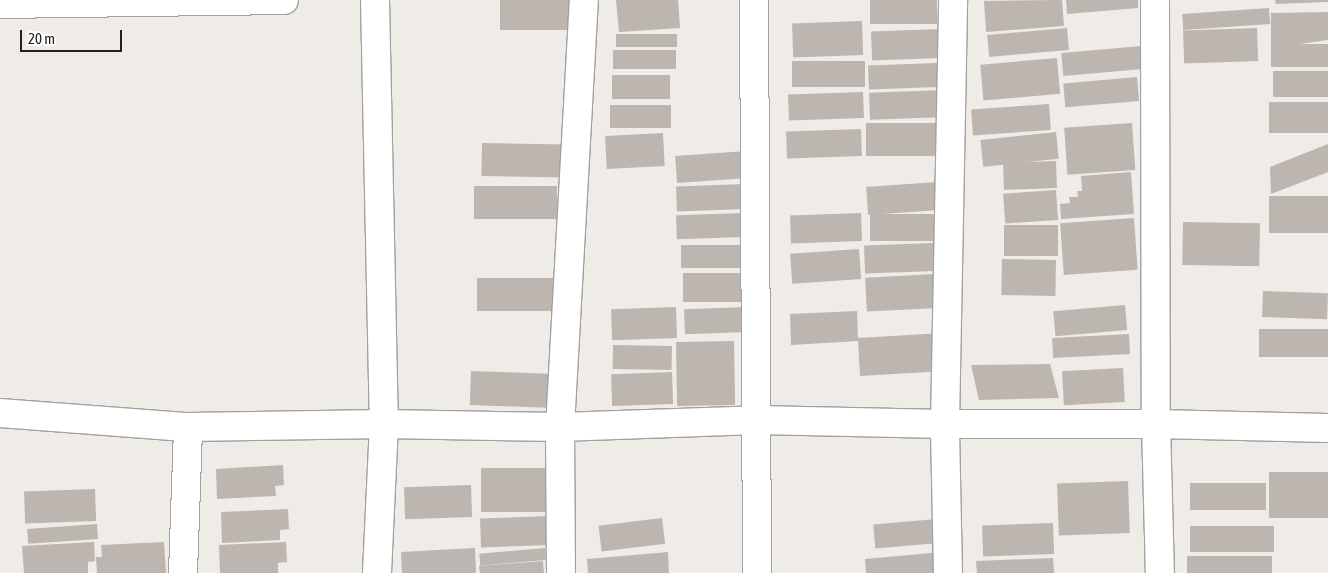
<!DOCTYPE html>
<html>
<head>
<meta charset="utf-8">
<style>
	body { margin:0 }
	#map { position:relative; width:1328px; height:573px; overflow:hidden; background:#efece7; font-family:"Asap Condensed",sans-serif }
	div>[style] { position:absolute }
	.building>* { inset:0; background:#bcb5b0; transform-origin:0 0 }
	.roads { filter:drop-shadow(1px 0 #a1a1a1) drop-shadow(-1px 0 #a1a1a1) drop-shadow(0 1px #a1a1a1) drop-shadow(0 -1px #a1a1a1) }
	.minor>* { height:28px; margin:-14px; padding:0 14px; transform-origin:14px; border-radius:14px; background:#fff }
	span { translate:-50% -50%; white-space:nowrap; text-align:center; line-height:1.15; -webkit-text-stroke:5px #fff; paint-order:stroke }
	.scale { position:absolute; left:20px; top:30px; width:102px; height:22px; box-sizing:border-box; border:2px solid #202020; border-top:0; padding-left:6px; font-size:15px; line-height:18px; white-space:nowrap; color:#202020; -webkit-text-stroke:4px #fff; paint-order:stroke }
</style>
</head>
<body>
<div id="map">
	<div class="building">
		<div style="left:500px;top:0;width:73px;height:30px"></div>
		<div style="clip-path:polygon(616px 0,678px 0,680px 28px,619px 32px)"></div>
		<div style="left:870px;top:0;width:67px;height:24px"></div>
		<div style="clip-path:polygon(1062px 0,1064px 26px,986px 32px,984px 1px)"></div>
		<div style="clip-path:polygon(1066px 0,1138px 0,1138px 8px,1067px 14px)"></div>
		<div style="clip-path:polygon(1275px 0,1328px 0,1328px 2px,1276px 4px)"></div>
		<div style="left:1269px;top:8px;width:16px;height:87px;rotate:86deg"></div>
		<div style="clip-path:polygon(1328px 12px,1328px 40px,1271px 48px,1271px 13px)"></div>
		<div style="left:862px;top:21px;width:34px;height:70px;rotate:88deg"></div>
		<div style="left:1067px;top:28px;width:22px;height:80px;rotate:85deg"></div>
		<div style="left:1257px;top:28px;width:33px;height:74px;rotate:88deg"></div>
		<div style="left:941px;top:29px;width:29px;height:70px;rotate:88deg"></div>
		<div style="left:677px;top:34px;width:13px;height:61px;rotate:90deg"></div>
		<div style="left:1328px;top:44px;width:23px;height:57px;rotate:90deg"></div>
		<div style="left:1141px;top:46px;width:23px;height:80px;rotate:85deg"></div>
		<div style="left:676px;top:50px;width:19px;height:63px;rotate:90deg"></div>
		<div style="left:1057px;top:58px;width:36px;height:77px;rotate:85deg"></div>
		<div style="left:865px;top:61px;width:26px;height:73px;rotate:90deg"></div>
		<div style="left:937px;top:63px;width:24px;height:69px;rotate:88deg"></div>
		<div style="left:1328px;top:71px;width:26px;height:55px;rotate:90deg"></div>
		<div style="left:670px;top:75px;width:24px;height:58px;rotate:90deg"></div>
		<div style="left:1137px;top:77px;width:24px;height:74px;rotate:85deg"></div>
		<div style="left:945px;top:90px;width:27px;height:76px;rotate:88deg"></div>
		<div style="left:863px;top:92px;width:26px;height:75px;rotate:88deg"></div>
		<div style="left:1328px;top:102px;width:31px;height:59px;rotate:90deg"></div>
		<div style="left:1049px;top:104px;width:26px;height:78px;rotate:86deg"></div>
		<div style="left:671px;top:105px;width:23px;height:61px;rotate:90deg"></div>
		<div style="left:936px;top:123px;width:33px;height:70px;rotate:90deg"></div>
		<div style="left:1132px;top:123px;width:47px;height:68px;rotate:86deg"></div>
		<div style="left:861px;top:129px;width:27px;height:75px;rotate:88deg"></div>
		<div style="left:1056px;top:132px;width:27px;height:76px;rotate:84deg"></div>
		<div style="left:663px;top:133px;width:33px;height:58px;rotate:87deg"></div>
		<div style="left:482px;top:143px;width:83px;height:33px;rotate:1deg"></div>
		<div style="clip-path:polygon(1328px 144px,1328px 172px,1271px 194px,1270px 167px)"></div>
		<div style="left:747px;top:151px;width:27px;height:72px;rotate:86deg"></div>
		<div style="left:1056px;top:161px;width:27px;height:53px;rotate:88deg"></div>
		<div style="clip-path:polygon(1131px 172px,1134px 214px,1061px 219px,1060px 204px,1070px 203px,1069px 197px,1078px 197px,1077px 191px,1082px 191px,1081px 176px)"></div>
		<div style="left:937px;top:182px;width:28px;height:71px;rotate:86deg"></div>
		<div style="left:745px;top:184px;width:25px;height:69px;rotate:88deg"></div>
		<div style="left:474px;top:186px;width:83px;height:33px"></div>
		<div style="left:1056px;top:190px;width:30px;height:53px;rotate:86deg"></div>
		<div style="left:1269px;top:196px;width:59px;height:37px"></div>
		<div style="left:743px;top:213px;width:24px;height:67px;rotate:88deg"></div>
		<div style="left:861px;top:213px;width:28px;height:71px;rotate:88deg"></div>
		<div style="left:941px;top:214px;width:27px;height:71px;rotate:90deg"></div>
		<div style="left:1134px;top:218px;width:52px;height:74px;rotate:86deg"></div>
		<div style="left:1183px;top:222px;width:77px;height:43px;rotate:1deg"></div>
		<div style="left:1058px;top:225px;width:31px;height:54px;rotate:90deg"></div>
		<div style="left:934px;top:243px;width:28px;height:70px;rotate:88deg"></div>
		<div style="left:747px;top:245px;width:23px;height:66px;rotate:90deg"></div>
		<div style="left:859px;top:249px;width:30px;height:69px;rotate:86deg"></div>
		<div style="left:1002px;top:259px;width:54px;height:36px;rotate:1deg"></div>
		<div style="left:683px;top:273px;width:67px;height:29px"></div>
		<div style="left:935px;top:274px;width:34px;height:70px;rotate:87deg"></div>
		<div style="left:477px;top:278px;width:83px;height:33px"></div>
		<div style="left:1263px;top:291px;width:65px;height:26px;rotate:2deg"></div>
		<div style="left:1125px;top:305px;width:25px;height:72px;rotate:85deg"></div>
		<div style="left:676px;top:307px;width:31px;height:65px;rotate:88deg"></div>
		<div style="left:747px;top:307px;width:25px;height:63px;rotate:88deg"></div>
		<div style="clip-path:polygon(857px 311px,858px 338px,943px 333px,945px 371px,860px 376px,858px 341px,791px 345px,790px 314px)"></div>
		<div style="left:1259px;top:329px;width:69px;height:28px"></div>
		<div style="left:1129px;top:334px;width:20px;height:77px;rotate:87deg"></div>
		<div style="left:734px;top:341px;width:64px;height:58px;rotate:89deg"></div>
		<div style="left:613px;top:345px;width:59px;height:24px;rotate:1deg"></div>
		<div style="clip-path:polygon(1050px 364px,1059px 398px,979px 400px,971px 365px)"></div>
		<div style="left:1123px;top:368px;width:34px;height:61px;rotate:87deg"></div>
		<div style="left:471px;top:371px;width:84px;height:34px;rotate:2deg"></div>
		<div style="left:672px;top:372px;width:32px;height:61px;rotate:88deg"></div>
		<div style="clip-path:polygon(283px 465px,284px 485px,275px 486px,276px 496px,217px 499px,216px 469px)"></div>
		<div style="left:481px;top:468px;width:69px;height:44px"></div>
		<div style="left:1328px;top:472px;width:46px;height:59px;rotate:90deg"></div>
		<div style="left:1128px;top:481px;width:52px;height:71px;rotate:88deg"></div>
		<div style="left:1190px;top:483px;width:76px;height:27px"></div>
		<div style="left:471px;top:485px;width:32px;height:67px;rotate:88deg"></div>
		<div style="left:95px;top:489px;width:32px;height:71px;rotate:88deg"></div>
		<div style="clip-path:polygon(288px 509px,289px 529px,280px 530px,280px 540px,222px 543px,221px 512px)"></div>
		<div style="left:550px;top:516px;width:29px;height:70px;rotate:88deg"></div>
		<div style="left:662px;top:518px;width:26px;height:64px;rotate:83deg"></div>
		<div style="left:937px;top:519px;width:24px;height:64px;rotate:85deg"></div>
		<div style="left:1053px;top:523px;width:31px;height:71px;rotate:88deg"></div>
		<div style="left:97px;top:524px;width:15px;height:70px;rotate:86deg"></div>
		<div style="left:1274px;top:526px;width:26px;height:84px;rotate:90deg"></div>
		<div style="clip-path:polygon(94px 542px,95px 561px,88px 562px,88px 573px,24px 573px,22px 546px)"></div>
		<div style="clip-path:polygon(164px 542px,166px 573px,97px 573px,96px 557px,102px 557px,101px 545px)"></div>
		<div style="clip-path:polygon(286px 542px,287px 562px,278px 563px,278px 573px,220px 573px,219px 545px)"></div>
		<div style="clip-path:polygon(475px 548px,476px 573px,402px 573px,401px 552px)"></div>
		<div style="left:545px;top:548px;width:12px;height:66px;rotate:85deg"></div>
		<div style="clip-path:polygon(668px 552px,669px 573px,588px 573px,587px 559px)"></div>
		<div style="clip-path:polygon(942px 552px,944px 573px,866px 573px,865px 559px)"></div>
		<div style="left:1272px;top:556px;width:17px;height:85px;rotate:90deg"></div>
		<div style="clip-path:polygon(1053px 558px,1054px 573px,977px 573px,976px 561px)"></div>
		<div style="clip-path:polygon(543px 561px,544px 573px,480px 573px,479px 566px)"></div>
	</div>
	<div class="roads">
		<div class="minor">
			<div style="left:375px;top:0;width:424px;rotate:88.8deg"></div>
			<div style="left:384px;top:424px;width:149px;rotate:92.7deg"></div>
			<div style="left:754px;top:0;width:573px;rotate:89.7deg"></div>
			<div style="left:1155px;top:0;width:424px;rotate:89.9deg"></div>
			<div style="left:1156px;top:424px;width:149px;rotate:88.5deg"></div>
			<div style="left:0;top:4px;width:284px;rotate:-0.8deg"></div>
			<div style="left:0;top:413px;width:189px;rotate:4.3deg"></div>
			<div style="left:188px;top:427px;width:196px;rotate:-0.9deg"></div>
			<div style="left:384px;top:424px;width:176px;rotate:1deg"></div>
			<div style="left:560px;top:427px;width:197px;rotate:-2deg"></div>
			<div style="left:757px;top:420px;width:188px;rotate:1.2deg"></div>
			<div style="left:945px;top:424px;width:211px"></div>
			<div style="left:1156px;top:424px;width:172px;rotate:1.3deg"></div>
			<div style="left:183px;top:573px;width:146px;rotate:-88deg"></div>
			<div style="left:561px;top:573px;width:146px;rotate:-90.4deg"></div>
			<div style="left:560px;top:427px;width:428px;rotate:-86.8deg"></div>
			<div style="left:948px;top:573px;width:149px;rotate:-91.2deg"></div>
			<div style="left:945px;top:424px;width:424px;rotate:-88.9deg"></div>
		</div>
	</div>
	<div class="scale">20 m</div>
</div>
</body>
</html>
